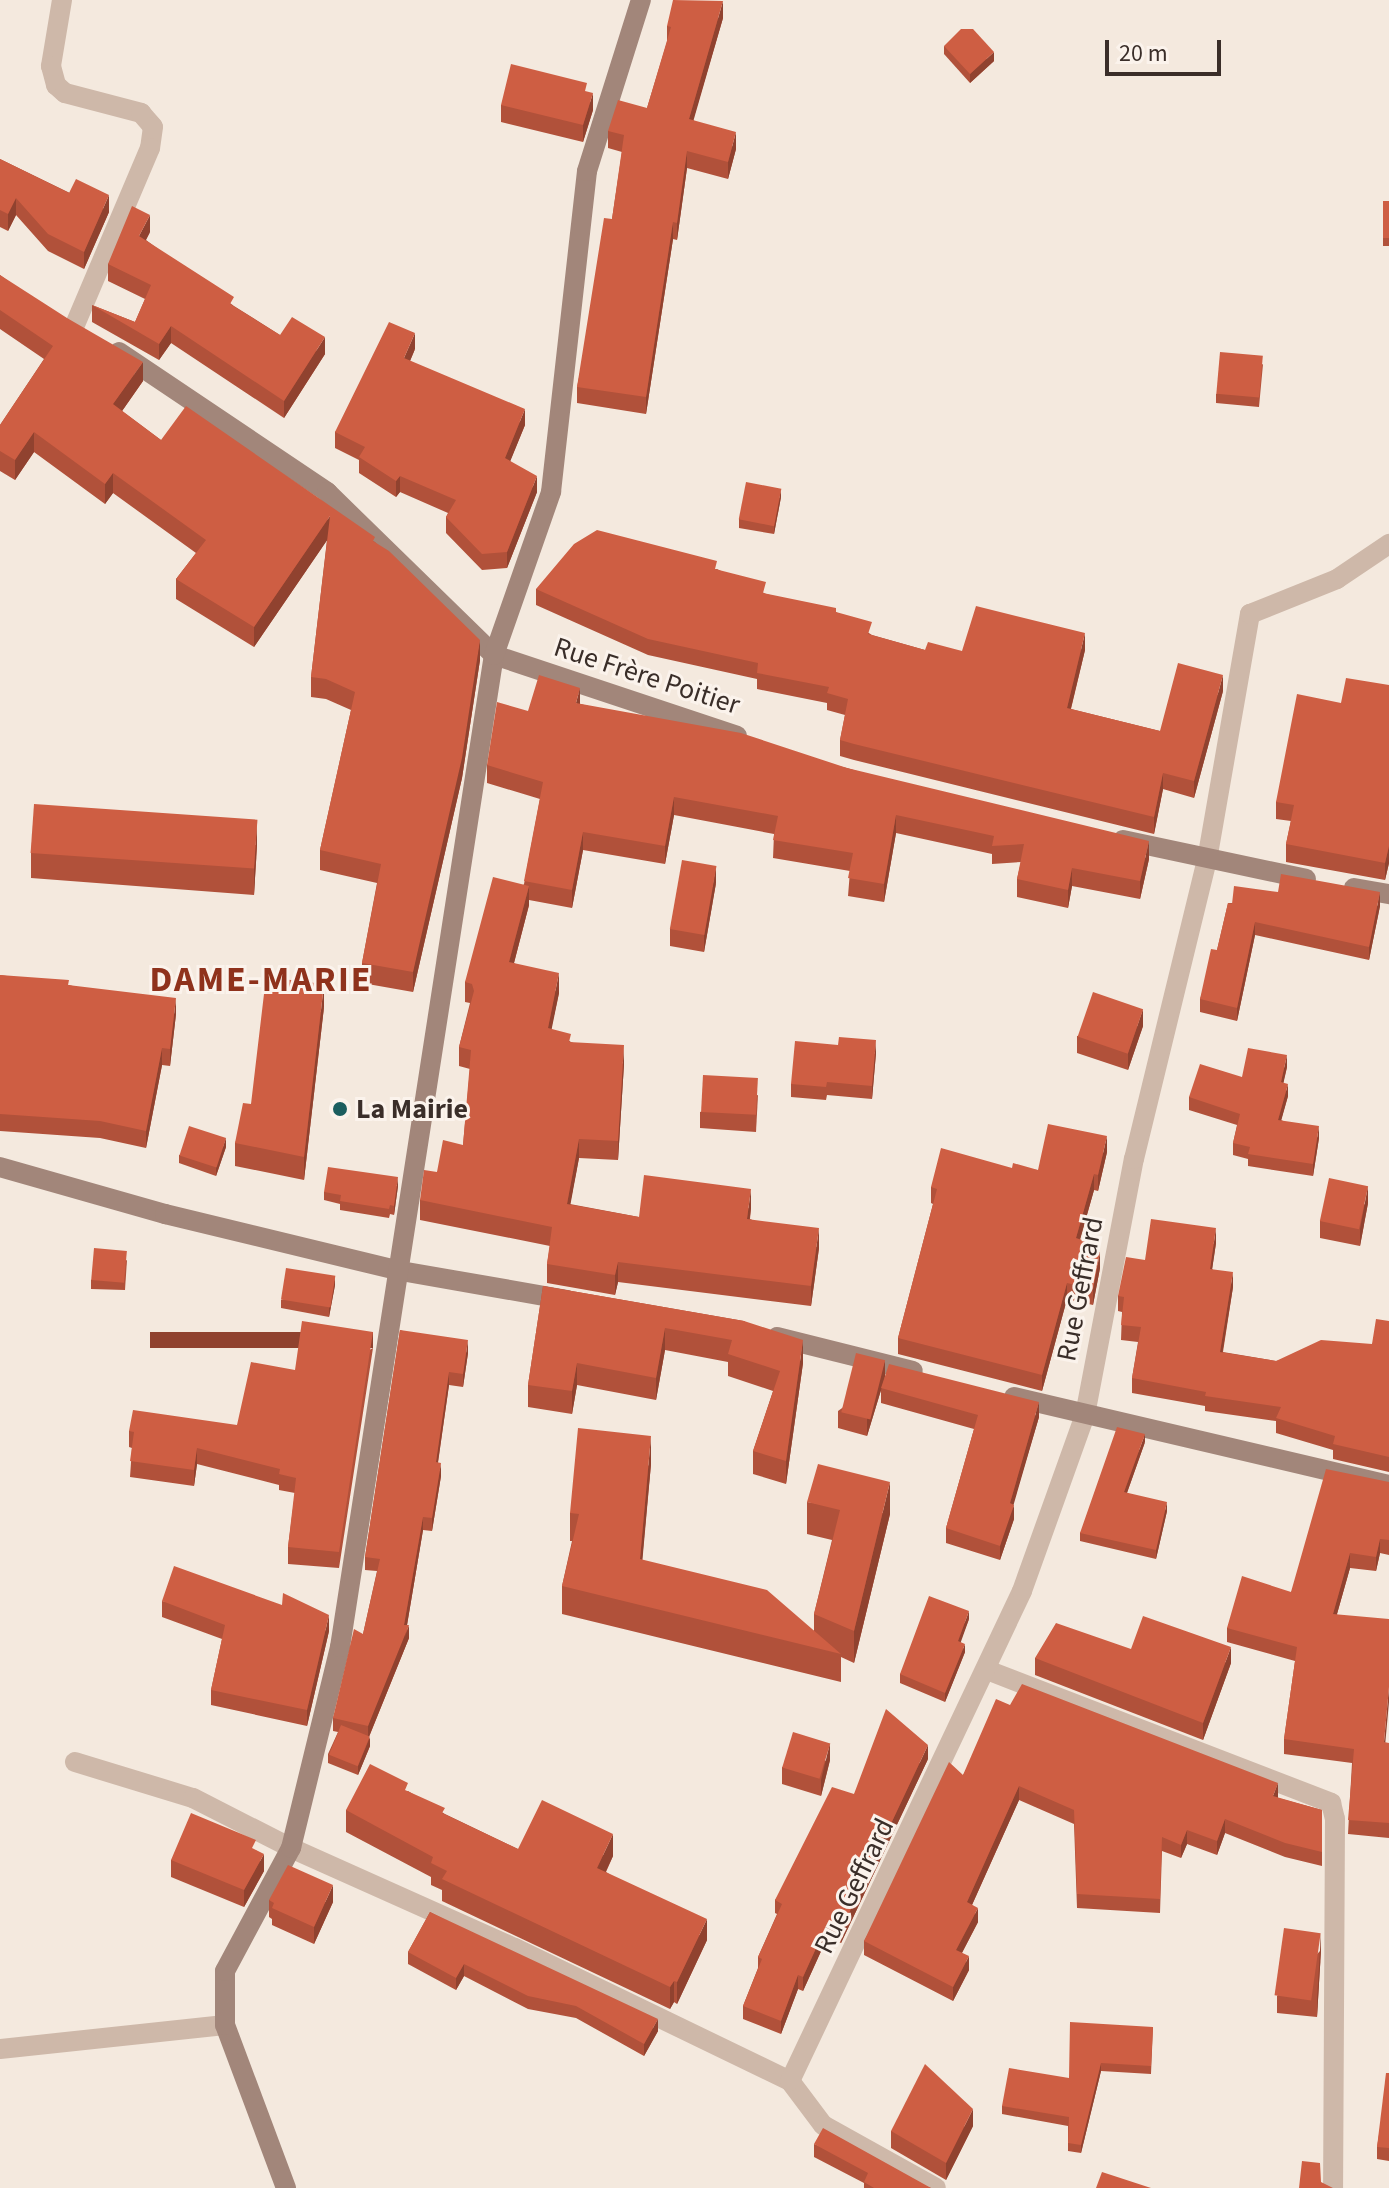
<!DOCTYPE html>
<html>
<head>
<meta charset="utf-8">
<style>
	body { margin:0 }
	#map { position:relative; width:1389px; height:2188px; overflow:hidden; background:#f4e9de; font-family:"Source Sans 3",sans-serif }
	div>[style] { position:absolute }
	.street>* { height:20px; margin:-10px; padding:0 10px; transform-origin:10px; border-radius:10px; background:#ceb8a9 }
	.secondary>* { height:20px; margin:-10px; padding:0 10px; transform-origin:10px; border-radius:10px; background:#a2867a }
	.wall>* { inset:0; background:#b1513a; transform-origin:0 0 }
	.shaded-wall>* { inset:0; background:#90422f; transform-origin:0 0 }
	.building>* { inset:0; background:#ce5e43; transform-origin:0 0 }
	.dots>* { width:22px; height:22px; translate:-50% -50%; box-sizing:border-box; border:4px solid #fbf3ec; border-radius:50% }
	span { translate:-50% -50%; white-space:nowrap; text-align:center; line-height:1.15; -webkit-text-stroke:6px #fbf3ec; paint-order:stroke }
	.street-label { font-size:28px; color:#3a2e29 }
	.poi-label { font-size:28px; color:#3a2e29; font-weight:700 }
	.left { translate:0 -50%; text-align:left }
	.district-label { font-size:36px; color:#8f321c; font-weight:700; letter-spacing:2px }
	.scale { position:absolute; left:1105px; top:40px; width:116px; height:36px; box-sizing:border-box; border:4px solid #3a2e29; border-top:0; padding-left:10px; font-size:24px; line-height:28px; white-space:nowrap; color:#3a2e29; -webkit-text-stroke:6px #fbf3ec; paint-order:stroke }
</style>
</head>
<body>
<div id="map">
	<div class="street">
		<div style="left:62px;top:0;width:67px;rotate:99.5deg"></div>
		<div style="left:51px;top:66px;width:20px;rotate:75deg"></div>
		<div style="left:56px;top:85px;width:12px;rotate:42deg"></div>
		<div style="left:65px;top:93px;width:79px;rotate:14.7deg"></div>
		<div style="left:141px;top:113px;width:18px;rotate:49deg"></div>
		<div style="left:153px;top:127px;width:21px;rotate:98deg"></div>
		<div style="left:150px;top:148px;width:194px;rotate:113deg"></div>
		<div style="left:987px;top:1670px;width:369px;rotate:21.1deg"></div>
		<div style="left:1331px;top:1803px;width:16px;rotate:76deg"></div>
		<div style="left:1335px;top:1819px;width:369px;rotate:90.3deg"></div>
		<div style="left:75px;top:1762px;width:123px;rotate:17deg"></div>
		<div style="left:193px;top:1798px;width:110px;rotate:27deg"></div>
		<div style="left:291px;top:1848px;width:245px;rotate:24.1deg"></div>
		<div style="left:515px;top:1948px;width:305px;rotate:25.8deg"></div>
		<div style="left:790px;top:2081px;width:55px;rotate:53.1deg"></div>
		<div style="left:823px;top:2125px;width:129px;rotate:29.1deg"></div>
		<div style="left:0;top:2049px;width:226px;rotate:-6.1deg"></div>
		<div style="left:790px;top:2081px;width:542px;rotate:-64.66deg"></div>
		<div style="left:1022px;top:1591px;width:187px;rotate:-70.3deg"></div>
		<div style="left:1085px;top:1415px;width:261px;rotate:-79.2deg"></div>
		<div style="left:1134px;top:1159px;width:308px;rotate:-76.3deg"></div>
		<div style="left:1207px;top:860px;width:250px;rotate:-80.1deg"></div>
		<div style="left:1250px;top:614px;width:94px;rotate:-21.9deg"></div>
		<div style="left:1337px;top:579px;width:63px;rotate:-33.9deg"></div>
	</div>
	<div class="secondary">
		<div style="left:119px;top:352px;width:251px;rotate:33.9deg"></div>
		<div style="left:327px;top:492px;width:233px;rotate:44.3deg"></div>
		<div style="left:494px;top:655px;width:256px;rotate:18.4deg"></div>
		<div style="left:1123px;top:840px;width:187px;rotate:12deg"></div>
		<div style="left:1354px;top:888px;width:36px;rotate:10deg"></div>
		<div style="left:0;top:1167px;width:172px;rotate:15.9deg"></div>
		<div style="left:165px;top:1214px;width:243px;rotate:13.6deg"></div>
		<div style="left:401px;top:1271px;width:169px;rotate:9.9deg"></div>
		<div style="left:777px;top:1337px;width:140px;rotate:14deg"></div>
		<div style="left:1014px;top:1397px;width:385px;rotate:13.2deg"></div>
		<div style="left:286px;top:2188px;width:174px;rotate:-110.5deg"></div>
		<div style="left:225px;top:2025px;width:54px;rotate:-90deg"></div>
		<div style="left:225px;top:1971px;width:140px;rotate:-61.8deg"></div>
		<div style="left:291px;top:1848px;width:207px;rotate:-76.3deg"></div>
		<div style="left:340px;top:1647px;width:1004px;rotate:-81.18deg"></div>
		<div style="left:494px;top:655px;width:173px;rotate:-70.7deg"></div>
		<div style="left:551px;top:492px;width:323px;rotate:-83.6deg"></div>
		<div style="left:587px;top:171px;width:179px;rotate:-72.5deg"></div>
	</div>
	<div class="wall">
		<div style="clip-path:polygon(723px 18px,693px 120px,736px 149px,728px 179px,687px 168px,677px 240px,673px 239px,646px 414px,577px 403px,577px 387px,612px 219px,622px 152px,608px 148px,608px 131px,647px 108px,667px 42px,667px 26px)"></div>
		<div style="clip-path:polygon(944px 46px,994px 61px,970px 83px,944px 54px)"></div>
		<div style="clip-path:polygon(587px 92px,593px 110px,583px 142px,501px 122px,501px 105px)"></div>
		<div style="clip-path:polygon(0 159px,109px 212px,84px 269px,48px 251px,16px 215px,8px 231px,0 227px)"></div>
		<div style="left:1383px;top:201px;width:6px;height:45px"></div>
		<div style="clip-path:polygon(150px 232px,146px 240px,234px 306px,280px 335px,325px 354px,284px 418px,171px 343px,159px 360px,92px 322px,92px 305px,135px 322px,145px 299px,108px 281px,108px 264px)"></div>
		<div style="clip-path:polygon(0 275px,143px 381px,122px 411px,161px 440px,375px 542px,480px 660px,462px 778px,413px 992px,362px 983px,362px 963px,377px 883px,320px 870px,320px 850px,351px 710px,326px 699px,311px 697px,311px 677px,327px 540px,254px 647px,176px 599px,176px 579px,196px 553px,113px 493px,105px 504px,34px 452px,15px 480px,0 471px,0 425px,44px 359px,0 329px)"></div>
		<div style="clip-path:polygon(415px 349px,410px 361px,525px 425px,510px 461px,537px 492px,507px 568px,482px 570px,446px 533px,446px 517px,448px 513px,400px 492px,396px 497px,359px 473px,359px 460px,335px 448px,335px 432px)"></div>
		<div style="clip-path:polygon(1263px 364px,1259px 407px,1216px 403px,1216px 394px)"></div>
		<div style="clip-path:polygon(781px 497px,774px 534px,739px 528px,739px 519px)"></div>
		<div style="clip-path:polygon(717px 569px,766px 594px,836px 612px,872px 635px,925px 650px,962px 651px,1085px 650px,1071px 709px,1160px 731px,1223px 691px,1194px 798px,1163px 789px,1154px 834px,854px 760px,840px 756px,840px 740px,845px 715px,827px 710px,827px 703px,757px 689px,757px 679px,648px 655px,536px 605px,536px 589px)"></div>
		<div style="clip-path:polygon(1389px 685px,1389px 863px,1385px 880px,1286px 862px,1286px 844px,1291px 821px,1276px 819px,1276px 802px,1341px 703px)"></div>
		<div style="clip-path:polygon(580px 704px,847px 768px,1149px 859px,1140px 899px,1072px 886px,1068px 908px,1017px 897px,1017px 879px,1021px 862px,992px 864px,992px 854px,896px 833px,884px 902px,848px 896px,850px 871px,773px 858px,774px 834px,674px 815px,665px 864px,583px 850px,572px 908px,529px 900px,529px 905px,514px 963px,559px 993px,551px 1029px,571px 1042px,624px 1064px,618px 1160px,579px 1158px,570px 1204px,639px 1217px,751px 1208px,750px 1219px,819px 1248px,811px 1306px,618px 1282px,615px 1295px,547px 1283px,547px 1264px,550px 1246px,420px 1220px,420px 1200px,437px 1172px,463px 1145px,470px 1069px,459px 1066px,459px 1047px,470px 1003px,465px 1002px,465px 982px,524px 884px,540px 799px,487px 783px,487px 765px,528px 711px)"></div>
		<div style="clip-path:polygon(257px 845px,254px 895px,31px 878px,31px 853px)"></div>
		<div style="clip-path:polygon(716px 883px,704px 952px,670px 946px,670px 929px)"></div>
		<div style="clip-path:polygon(1228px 903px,1380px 906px,1369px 960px,1255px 935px,1237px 1021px,1200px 1012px,1200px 999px,1217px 950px)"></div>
		<div style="clip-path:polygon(0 975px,69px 985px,176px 1014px,170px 1066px,162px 1065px,146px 1148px,100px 1138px,0 1131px)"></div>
		<div style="clip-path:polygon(324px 1007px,304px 1180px,235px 1166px,235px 1143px,251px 1104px)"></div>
		<div style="clip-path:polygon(1143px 1026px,1128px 1070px,1077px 1053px,1077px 1036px)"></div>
		<div style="clip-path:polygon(876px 1053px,872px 1099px,827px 1095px,826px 1100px,791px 1097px,791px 1084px)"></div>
		<div style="clip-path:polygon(1287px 1067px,1283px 1083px,1288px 1096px,1281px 1120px,1319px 1138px,1313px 1176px,1248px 1166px,1248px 1159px,1233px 1155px,1233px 1143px,1237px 1125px,1189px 1110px,1189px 1097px,1242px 1077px)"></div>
		<div style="clip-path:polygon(758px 1095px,756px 1132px,700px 1128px,700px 1112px)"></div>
		<div style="clip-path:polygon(226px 1147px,216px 1176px,179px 1163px,179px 1155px)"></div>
		<div style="clip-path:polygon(1107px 1152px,1098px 1191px,1094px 1190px,1080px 1239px,1085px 1250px,1100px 1268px,1093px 1305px,1067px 1299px,1042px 1391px,898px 1354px,898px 1338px,933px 1204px,931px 1203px,931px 1187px,1012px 1168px,1038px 1170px)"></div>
		<div style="clip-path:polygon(398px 1186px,394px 1215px,390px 1214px,389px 1218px,340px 1210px,340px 1204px,324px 1200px,324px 1192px)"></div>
		<div style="clip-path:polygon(1368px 1203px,1360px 1246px,1320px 1238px,1320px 1221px)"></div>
		<div style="clip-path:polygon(1216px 1243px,1212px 1269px,1233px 1287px,1223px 1352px,1276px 1361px,1372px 1344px,1389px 1321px,1389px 1472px,1333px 1459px,1333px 1450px,1276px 1433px,1276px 1421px,1205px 1411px,1205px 1406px,1132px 1393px,1132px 1378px,1138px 1342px,1121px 1340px,1122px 1312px,1118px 1311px,1118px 1296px,1145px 1260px)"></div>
		<div style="clip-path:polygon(127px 1260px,125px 1290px,91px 1289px,91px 1280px)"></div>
		<div style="clip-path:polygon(335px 1285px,329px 1317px,281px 1308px,281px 1300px)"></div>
		<div style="clip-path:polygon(543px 1286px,744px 1321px,803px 1363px,786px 1484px,753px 1474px,753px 1451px,773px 1391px,728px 1376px,728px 1362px,665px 1350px,656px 1400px,577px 1385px,572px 1414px,528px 1407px,528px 1385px)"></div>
		<div style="clip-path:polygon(400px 1330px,468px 1353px,463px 1387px,449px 1385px,438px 1463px,441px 1476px,432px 1531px,423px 1530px,407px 1625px,409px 1638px,369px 1737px,370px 1746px,358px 1775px,328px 1763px,328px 1754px,338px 1732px,333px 1731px,333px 1718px,363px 1634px,377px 1571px,365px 1570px,365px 1557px)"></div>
		<div style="clip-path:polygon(373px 1348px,339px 1568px,288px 1564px,288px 1547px,295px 1493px,279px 1490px,279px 1485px,197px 1464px,194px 1486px,130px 1477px,132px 1448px,129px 1447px,129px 1431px,237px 1425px)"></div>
		<div style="clip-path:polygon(885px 1377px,1039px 1417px,1013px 1504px,1014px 1519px,1000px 1560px,946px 1543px,946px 1528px,974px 1429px,881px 1403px,881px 1390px,867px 1436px,838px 1428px,838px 1411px)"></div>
		<div style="clip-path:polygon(1145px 1442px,1127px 1493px,1167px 1511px,1156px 1559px,1080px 1541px,1080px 1533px)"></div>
		<div style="clip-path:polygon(651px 1464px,642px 1560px,814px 1631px,814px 1614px,832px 1540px,807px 1534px,807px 1502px,890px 1514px,854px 1663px,841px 1657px,841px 1682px,562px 1614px,562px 1586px,572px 1541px,570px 1541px,570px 1513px)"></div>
		<div style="clip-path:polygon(1389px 1482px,1389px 1555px,1380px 1553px,1376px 1571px,1350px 1568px,1337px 1614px,1385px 1743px,1389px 1743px,1389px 1838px,1348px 1834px,1352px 1763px,1284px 1754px,1284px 1739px,1295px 1661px,1227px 1642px,1227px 1628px,1291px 1592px)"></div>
		<div style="clip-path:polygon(162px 1601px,329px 1631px,307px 1726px,211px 1705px,211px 1690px,222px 1639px,162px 1617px)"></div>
		<div style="clip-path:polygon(969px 1619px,960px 1642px,965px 1652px,945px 1702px,900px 1683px,900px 1674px)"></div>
		<div style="clip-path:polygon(1131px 1649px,1231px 1663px,1203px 1740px,1035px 1675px,1035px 1658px)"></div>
		<div style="clip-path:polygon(1010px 1705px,1278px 1797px,1278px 1798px,1322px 1810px,1322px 1866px,1285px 1857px,1225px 1833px,1217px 1855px,1187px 1844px,1181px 1858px,1162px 1851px,1160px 1913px,1077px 1908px,1074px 1824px,1019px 1800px,972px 1905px,978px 1922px,962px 1953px,969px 1970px,953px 2001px,864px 1955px,864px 1941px,963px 1775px)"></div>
		<div style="clip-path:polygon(928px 1759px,841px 1943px,827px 1938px,803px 1991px,798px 1989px,781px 2034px,743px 2019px,743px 2006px,758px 1968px,758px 1957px,777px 1914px,775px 1913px,775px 1900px,854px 1794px)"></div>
		<div style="clip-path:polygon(830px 1760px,821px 1796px,782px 1784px,782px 1767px)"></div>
		<div style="clip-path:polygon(408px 1791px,445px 1814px,518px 1849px,613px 1856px,606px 1872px,707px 1940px,677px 2004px,674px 2002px,670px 2009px,442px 1901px,442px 1890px,431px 1885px,431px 1877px,346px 1832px,346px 1810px)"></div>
		<div style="clip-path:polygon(256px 1850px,264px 1871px,244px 1907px,171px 1877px,171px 1860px)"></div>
		<div style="clip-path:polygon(269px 1900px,333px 1902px,314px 1944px,272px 1925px,272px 1919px,269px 1917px)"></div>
		<div style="clip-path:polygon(430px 1912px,658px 2031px,644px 2056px,576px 2018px,528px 2009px,464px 1976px,456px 1990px,408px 1964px,408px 1952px)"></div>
		<div style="clip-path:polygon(1321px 1950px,1317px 2017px,1277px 2013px,1277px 1996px)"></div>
		<div style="clip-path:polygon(1153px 2027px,1151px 2074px,1101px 2071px,1081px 2153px,1068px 2151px,1068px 2126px,1002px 2114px,1002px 2106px,1069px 2078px)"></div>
		<div style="clip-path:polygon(1389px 2073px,1389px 2161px,1377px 2159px,1377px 2147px)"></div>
		<div style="clip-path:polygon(973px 2126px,946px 2180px,891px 2148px,891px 2131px)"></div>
		<div style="clip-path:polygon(814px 2144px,931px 2188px,864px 2188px,864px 2183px,814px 2157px)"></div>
	</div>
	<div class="shaded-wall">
		<div style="clip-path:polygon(723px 1px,723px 18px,689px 136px,689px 119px)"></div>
		<div style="clip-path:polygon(994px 52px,994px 61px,970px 83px,970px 74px)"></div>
		<div style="clip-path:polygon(593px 93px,593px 110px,583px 142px,583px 125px)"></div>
		<div style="clip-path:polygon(736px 132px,736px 149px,728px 179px,728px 162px)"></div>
		<div style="clip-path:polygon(687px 151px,687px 168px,677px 240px,677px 223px)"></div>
		<div style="clip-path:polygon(109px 195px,109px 212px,84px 269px,84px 252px)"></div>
		<div style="clip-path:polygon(16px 198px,16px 215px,8px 231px,8px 214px)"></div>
		<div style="clip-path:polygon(150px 215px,150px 232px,139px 253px,139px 236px)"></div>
		<div style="clip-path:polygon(673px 222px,673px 239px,646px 414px,646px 397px)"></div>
		<div style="clip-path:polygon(171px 326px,171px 343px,159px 360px,159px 344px)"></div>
		<div style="clip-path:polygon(415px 333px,415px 349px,404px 375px,404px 358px)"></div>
		<div style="clip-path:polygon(325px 337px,325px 354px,284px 418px,284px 401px)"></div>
		<div style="clip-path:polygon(143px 362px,143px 381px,113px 424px,113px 404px)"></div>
		<div style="clip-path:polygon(525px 409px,525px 425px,505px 474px,505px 458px)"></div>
		<div style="clip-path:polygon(34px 432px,34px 452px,15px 480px,15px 460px)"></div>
		<div style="clip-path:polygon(113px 473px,113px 493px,105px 504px,105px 484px)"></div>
		<div style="clip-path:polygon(400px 476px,400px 492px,396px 497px,396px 481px)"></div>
		<div style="clip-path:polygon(537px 476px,537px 492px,507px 568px,507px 552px)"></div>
		<div style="clip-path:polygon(781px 489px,781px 497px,774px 534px,774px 526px)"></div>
		<div style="clip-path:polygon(330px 516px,330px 536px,254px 647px,254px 627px)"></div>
		<div style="clip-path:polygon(1085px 633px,1085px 650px,1067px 724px,1067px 708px)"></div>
		<div style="clip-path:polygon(480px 640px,480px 660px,462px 778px,413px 992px,413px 972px)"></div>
		<div style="clip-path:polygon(1223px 675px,1223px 691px,1194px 798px,1194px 781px)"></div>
		<div style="clip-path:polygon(580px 688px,580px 706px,576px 703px)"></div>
		<div style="clip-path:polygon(1163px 773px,1163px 789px,1154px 834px,1154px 817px)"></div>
		<div style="clip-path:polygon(674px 797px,674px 815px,665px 864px,665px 846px)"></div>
		<div style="clip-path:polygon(896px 815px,896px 833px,884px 902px,884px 884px)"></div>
		<div style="clip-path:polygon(257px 820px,257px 845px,254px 895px,254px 870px)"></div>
		<div style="clip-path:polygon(583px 832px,583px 850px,572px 908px,572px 890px)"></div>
		<div style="clip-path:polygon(1149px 841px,1149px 859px,1140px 899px,1140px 881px)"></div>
		<div style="clip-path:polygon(1389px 846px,1389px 863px,1385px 880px,1385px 863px)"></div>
		<div style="clip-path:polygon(716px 866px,716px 883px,704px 952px,704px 935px)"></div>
		<div style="clip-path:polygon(1072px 868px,1072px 886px,1068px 908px,1068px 890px)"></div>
		<div style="clip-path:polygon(529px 886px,529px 905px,509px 982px,509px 962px)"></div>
		<div style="clip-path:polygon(1380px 892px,1380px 906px,1369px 960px,1369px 947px)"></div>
		<div style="clip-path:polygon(1255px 922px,1255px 935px,1237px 1021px,1237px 1008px)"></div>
		<div style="clip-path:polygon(559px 973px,559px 993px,548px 1047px,548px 1028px)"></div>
		<div style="clip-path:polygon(324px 984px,324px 1007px,304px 1180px,304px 1157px)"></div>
		<div style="clip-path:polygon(176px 998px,176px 1014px,170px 1066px,170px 1049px)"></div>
		<div style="clip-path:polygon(1143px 1009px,1143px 1026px,1128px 1070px,1128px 1053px)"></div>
		<div style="clip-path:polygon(876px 1040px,876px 1053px,872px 1099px,872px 1086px)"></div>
		<div style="clip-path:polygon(624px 1045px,624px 1064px,618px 1160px,618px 1141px)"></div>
		<div style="clip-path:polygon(162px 1048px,162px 1065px,146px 1148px,146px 1131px)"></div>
		<div style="clip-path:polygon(1287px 1055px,1287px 1067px,1281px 1094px,1281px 1082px)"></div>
		<div style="clip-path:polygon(1288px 1084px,1288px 1096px,1278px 1132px,1278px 1120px)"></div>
		<div style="clip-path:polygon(1319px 1126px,1319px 1138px,1313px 1176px,1313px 1164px)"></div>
		<div style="clip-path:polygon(1107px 1136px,1107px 1152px,1098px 1191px,1098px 1175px)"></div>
		<div style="clip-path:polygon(226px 1138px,226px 1147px,216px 1176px,216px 1167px)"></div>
		<div style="clip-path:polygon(579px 1139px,579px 1158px,567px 1223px,567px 1204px)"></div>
		<div style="clip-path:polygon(1094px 1174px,1094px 1190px,1076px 1254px,1076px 1238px)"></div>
		<div style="clip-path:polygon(398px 1177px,398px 1186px,394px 1215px,394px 1206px)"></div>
		<div style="clip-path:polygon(1368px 1186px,1368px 1203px,1360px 1246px,1360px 1229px)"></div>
		<div style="clip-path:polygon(751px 1189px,751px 1208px,747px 1239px,747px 1219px)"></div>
		<div style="clip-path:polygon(819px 1228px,819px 1248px,811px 1306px,811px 1286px)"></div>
		<div style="clip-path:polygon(1216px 1228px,1216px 1243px,1210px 1284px,1210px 1269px)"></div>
		<div style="clip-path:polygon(1100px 1252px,1100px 1268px,1093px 1305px,1093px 1289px)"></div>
		<div style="clip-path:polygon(618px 1262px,618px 1282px,615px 1295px,615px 1275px)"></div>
		<div style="clip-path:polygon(1233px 1272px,1233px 1287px,1220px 1367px,1220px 1352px)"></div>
		<div style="clip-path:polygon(335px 1276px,335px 1285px,329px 1317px,329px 1308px)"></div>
		<div style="clip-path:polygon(1067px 1283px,1067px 1299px,1042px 1391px,1042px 1375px)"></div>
		<div style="clip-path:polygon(665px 1328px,665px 1350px,656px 1400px,656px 1378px)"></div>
		<div style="left:373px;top:1332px;width:16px;height:223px;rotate:90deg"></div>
		<div style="clip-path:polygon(468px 1340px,468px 1353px,463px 1387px,463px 1374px)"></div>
		<div style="clip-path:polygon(803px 1340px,803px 1363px,786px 1484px,786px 1461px)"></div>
		<div style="clip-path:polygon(885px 1360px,885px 1377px,867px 1436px,867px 1419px)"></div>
		<div style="clip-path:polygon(577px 1363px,577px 1385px,572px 1414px,572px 1391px)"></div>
		<div style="clip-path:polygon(449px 1372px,449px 1385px,436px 1475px,436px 1462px)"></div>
		<div style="clip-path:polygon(1039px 1402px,1039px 1417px,1010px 1517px,1014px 1505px,1014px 1519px,1000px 1560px,1000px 1546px,1010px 1503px)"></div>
		<div style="clip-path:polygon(1145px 1434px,1145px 1442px,1124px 1501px,1124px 1492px)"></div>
		<div style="clip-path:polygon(651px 1436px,651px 1464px,640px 1587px,640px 1559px)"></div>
		<div style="clip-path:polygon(197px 1448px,197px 1464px,194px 1486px,194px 1470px)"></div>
		<div style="clip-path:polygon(441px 1463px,441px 1476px,432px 1531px,432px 1518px)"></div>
		<div style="clip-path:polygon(890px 1482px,890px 1514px,854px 1663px,854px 1631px)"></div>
		<div style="clip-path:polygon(1167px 1502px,1167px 1511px,1156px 1559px,1156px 1550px)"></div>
		<div style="clip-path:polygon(423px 1517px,423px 1530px,405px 1637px,409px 1625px,409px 1638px,368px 1739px,368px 1726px,404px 1625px)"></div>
		<div style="clip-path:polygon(1380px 1539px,1380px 1553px,1376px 1571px,1376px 1557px)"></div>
		<div style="clip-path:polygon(1350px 1553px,1350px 1568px,1333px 1628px,1333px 1614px)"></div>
		<div style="clip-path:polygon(969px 1611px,969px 1619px,958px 1650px,958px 1641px)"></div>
		<div style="clip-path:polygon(329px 1615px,329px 1631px,307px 1726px,307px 1710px)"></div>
		<div style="clip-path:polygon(965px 1644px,965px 1652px,945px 1702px,945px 1693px)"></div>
		<div style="clip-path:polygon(1231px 1647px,1231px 1663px,1203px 1740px,1203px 1723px)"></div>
		<div style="clip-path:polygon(1389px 1687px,1389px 1702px,1384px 1757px,1384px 1742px)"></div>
		<div style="clip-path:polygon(370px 1737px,370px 1746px,358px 1775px,358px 1766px)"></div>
		<div style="clip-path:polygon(830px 1743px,830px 1760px,821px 1796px,821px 1780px)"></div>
		<div style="clip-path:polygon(928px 1745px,928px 1759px,841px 1943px,841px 1930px)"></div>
		<div style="clip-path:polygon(1278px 1783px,1278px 1797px,1273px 1810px,1273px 1796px)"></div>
		<div style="clip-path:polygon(1019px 1786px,1019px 1800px,967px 1916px,967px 1902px)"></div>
		<div style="clip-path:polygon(1225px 1819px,1225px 1833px,1217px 1855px,1217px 1841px)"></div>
		<div style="clip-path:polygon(1187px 1830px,1187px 1844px,1181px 1858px,1181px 1845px)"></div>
		<div style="clip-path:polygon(613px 1834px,613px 1856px,597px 1890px,597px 1868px)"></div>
		<div style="clip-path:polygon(264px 1854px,264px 1871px,244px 1907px,244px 1890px)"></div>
		<div style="clip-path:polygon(333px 1885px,333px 1902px,314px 1944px,314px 1927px)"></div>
		<div style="clip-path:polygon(978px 1908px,978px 1922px,956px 1964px,956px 1950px)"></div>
		<div style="clip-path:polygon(707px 1919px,707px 1940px,677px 2004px,677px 1982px)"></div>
		<div style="clip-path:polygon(827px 1924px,827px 1938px,803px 1991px,803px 1977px)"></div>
		<div style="clip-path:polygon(1321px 1933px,1321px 1950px,1317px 2017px,1317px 2000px)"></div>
		<div style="clip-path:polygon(969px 1956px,969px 1970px,953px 2001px,953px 1987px)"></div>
		<div style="clip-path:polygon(464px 1964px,464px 1976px,456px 1990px,456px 1978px)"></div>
		<div style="clip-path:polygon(798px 1975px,798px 1989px,781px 2034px,781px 2021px)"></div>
		<div style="clip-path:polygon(674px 1981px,674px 2002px,670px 2009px,670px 1987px)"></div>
		<div style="clip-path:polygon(658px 2019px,658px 2031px,644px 2056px,644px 2044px)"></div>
		<div style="clip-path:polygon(1101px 2063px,1101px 2071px,1081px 2153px,1081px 2145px)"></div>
		<div style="clip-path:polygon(973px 2109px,973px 2126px,946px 2180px,946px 2163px)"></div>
	</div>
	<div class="building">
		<div style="clip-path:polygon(673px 0,723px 1px,689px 119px,736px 132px,728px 162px,687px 151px,677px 223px,673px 222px,646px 397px,577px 387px,604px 218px,612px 219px,624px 135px,608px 131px,618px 100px,647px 108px,671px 27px,667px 26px)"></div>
		<div style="clip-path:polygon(961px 29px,973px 29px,994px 52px,970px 74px,944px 46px)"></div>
		<div style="clip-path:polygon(511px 64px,587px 83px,585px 91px,593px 93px,583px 125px,501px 105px)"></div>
		<div style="clip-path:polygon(0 159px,69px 193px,76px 179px,109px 195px,84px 252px,48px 234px,16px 198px,8px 214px,0 210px)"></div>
		<div style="left:1383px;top:201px;width:6px;height:37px"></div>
		<div style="clip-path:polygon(132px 206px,150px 215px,139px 236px,234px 297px,230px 304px,280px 335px,292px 317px,325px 337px,284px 401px,171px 326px,159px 344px,92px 305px,135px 322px,151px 285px,108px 264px)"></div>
		<div style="clip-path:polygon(0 275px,67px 318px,143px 362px,113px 404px,161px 440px,186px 406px,375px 537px,373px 541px,389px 551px,480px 640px,462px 758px,413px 972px,362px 963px,381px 864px,320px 850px,355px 692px,326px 679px,311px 677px,330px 516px,254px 627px,176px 579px,206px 540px,113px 473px,105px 484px,34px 432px,15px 460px,0 451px,0 425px,53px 346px,0 310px)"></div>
		<div style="clip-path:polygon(389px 322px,415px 333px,404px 358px,525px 409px,505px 458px,537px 476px,507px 552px,482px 554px,446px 517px,456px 500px,400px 476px,396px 481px,359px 457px,365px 447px,335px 432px)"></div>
		<div style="left:1220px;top:352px;width:43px;height:42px;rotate:5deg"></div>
		<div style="left:746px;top:482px;width:36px;height:38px;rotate:11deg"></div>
		<div style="clip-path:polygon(597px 530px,717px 561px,715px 569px,766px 582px,763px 593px,836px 608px,836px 612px,872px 622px,868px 634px,925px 650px,928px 642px,962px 651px,976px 606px,1085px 633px,1067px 708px,1160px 731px,1178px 663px,1223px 675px,1194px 781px,1163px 773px,1154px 817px,854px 744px,840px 740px,848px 699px,827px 693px,829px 687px,757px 673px,758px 663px,648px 639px,536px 589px,574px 544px)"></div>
		<div style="clip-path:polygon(539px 675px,580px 688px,576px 703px,741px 733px,847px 768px,1149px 841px,1140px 881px,1072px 868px,1068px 890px,1017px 879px,1024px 844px,992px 846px,994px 836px,896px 815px,884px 884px,848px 878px,853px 853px,773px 840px,778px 816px,674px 797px,665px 846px,583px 832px,572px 890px,524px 881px,543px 782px,487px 765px,497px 702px,528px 711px)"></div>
		<div style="clip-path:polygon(1346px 678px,1389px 685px,1389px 846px,1385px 863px,1286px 844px,1294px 805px,1276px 802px,1297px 694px,1341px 703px)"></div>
		<div style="left:34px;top:804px;width:224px;height:49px;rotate:4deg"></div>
		<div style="left:682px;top:860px;width:35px;height:70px;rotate:10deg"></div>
		<div style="clip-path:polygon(1281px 874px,1380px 892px,1369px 947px,1255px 922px,1237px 1008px,1200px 999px,1211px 949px,1217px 950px,1228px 903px,1232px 904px,1234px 886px,1278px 892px)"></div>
		<div style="clip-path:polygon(493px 877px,529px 886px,509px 962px,559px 973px,548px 1028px,571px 1034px,569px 1042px,624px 1045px,618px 1141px,579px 1139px,567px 1204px,639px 1217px,644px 1175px,751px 1189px,747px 1219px,819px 1228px,811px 1286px,618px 1262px,615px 1275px,547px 1264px,552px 1227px,420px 1200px,424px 1170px,437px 1172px,443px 1140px,463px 1145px,471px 1050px,459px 1047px,474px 991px,472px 984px,465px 982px)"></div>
		<div style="clip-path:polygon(0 975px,69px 980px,68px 985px,176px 998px,170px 1049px,162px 1048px,146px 1131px,100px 1121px,0 1114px)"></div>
		<div style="clip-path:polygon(266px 977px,324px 984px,304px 1157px,235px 1143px,243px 1103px,251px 1104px)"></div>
		<div style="left:1093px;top:992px;width:53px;height:47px;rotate:19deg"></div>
		<div style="clip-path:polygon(839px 1037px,876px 1040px,872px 1086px,827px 1082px,826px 1087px,791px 1084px,795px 1041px,838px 1045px)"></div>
		<div style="clip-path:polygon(1248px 1048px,1287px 1055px,1281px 1082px,1288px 1084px,1278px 1120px,1319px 1126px,1313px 1164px,1248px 1154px,1250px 1147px,1233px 1143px,1240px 1114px,1189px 1097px,1200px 1064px,1242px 1077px)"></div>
		<div style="left:703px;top:1075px;width:55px;height:37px;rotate:3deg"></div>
		<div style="clip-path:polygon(1048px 1124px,1107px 1136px,1098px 1175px,1094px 1174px,1076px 1238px,1085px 1241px,1083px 1250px,1100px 1252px,1093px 1289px,1067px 1283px,1042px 1375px,898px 1338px,937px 1189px,931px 1187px,941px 1148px,1012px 1168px,1013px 1163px,1038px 1170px)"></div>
		<div style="left:189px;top:1126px;width:39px;height:31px;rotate:18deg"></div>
		<div style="clip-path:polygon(328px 1167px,398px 1177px,394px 1206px,390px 1205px,389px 1209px,340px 1201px,341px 1195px,324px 1192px)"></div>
		<div style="left:1329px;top:1178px;width:40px;height:44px;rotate:12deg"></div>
		<div style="clip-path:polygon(1151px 1219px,1216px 1228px,1210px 1269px,1233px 1272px,1220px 1352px,1276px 1361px,1321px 1340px,1372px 1344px,1376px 1319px,1389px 1321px,1389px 1457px,1333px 1444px,1335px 1436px,1276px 1418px,1281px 1407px,1205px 1396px,1206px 1392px,1132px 1378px,1141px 1327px,1121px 1325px,1124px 1297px,1118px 1296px,1126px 1257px,1145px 1260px)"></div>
		<div style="left:94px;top:1248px;width:33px;height:32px;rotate:5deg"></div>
		<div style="left:286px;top:1268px;width:50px;height:32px;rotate:9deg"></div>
		<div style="clip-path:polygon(543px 1286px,744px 1321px,803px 1340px,786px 1461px,753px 1451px,780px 1371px,728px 1354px,732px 1340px,665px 1328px,656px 1378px,577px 1363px,572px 1391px,528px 1385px)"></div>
		<div style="clip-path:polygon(302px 1321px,373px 1332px,339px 1552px,288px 1547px,296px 1478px,279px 1474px,280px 1469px,197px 1448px,194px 1470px,130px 1461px,134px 1432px,129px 1431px,133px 1410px,237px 1425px,251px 1362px,295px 1370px)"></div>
		<div style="clip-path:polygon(400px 1330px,468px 1340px,463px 1374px,449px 1372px,436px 1462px,441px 1463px,432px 1518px,423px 1517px,404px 1625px,409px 1625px,368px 1726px,333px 1718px,354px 1629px,363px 1634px,380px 1559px,365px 1557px)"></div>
		<div style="left:856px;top:1353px;width:30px;height:61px;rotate:14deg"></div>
		<div style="clip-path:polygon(889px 1364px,1039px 1402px,1010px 1503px,1014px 1505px,1000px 1546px,946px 1528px,978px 1415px,881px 1388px)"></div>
		<div style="clip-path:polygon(1117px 1427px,1145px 1434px,1124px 1492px,1167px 1502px,1156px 1550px,1080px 1533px)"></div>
		<div style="clip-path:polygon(578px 1428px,651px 1436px,640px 1559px,767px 1590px,841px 1654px,562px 1586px,579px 1514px,570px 1513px)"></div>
		<div style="clip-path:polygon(818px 1464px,890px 1482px,854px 1631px,814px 1614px,840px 1510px,807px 1502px)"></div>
		<div style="clip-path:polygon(1326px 1469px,1389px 1482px,1389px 1540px,1380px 1539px,1376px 1557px,1350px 1553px,1333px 1614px,1389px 1619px,1389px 1687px,1384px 1742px,1389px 1743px,1389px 1823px,1348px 1820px,1354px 1749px,1284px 1739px,1297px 1647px,1227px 1628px,1242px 1576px,1291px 1592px)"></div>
		<div style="clip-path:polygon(174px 1566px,282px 1605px,283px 1593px,329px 1615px,307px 1710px,211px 1690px,225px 1625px,162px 1601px)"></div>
		<div style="clip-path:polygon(929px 1596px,969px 1611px,958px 1641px,965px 1644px,945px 1693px,900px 1674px)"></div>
		<div style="clip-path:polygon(1143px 1616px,1231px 1647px,1203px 1723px,1035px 1658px,1056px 1623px,1131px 1649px)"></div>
		<div style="clip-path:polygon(1022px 1684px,1278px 1783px,1273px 1796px,1322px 1810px,1322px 1852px,1285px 1843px,1225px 1819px,1217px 1841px,1187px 1830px,1181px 1845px,1162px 1837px,1160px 1899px,1077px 1894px,1074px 1810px,1019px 1786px,967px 1902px,978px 1908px,956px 1950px,969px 1956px,953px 1987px,864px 1941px,949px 1762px,963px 1775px,996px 1699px,1010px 1705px)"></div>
		<div style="clip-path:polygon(886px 1709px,928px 1745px,841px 1930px,827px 1924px,803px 1977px,798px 1975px,781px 2021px,743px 2006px,762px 1959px,758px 1957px,782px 1904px,775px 1900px,832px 1787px,854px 1794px)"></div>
		<div style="left:341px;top:1725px;width:31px;height:32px;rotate:22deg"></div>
		<div style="left:793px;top:1732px;width:39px;height:37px;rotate:17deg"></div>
		<div style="clip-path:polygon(370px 1764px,408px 1783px,405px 1790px,445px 1808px,442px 1813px,518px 1849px,542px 1800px,613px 1834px,597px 1868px,707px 1919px,677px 1982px,674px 1981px,670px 1987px,442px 1879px,447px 1871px,431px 1863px,433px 1857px,346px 1810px)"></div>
		<div style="clip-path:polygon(191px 1813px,256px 1840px,252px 1848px,264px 1854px,244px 1890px,171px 1860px)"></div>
		<div style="clip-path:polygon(288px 1865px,333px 1885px,314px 1927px,272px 1908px,274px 1903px,269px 1900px)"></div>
		<div style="clip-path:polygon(430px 1912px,658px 2019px,644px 2044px,576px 2006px,528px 1996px,464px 1964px,456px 1978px,408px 1952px)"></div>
		<div style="left:1284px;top:1928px;width:37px;height:68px;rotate:8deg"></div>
		<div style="clip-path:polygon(1070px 2022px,1153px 2027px,1151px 2066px,1101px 2063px,1081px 2145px,1068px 2143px,1069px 2117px,1002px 2106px,1009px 2068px,1069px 2078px)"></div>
		<div style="clip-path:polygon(925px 2064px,973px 2109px,946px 2163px,891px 2131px)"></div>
		<div style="clip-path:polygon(1386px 2073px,1389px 2073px,1389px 2148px,1377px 2147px)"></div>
		<div style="clip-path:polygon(823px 2128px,931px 2188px,874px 2188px,864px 2182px,868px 2173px,814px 2144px)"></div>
		<div style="clip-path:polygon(1302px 2161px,1320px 2163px,1321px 2182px,1333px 2188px,1299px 2188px)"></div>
		<div style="clip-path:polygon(1102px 2172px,1151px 2188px,1096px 2188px)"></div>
	</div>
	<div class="dots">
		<div style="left:340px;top:1109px;background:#1b5e5f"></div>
	</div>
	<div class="street-label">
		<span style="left:647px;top:676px;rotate:18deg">Rue Frère Poitier</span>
		<span style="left:1080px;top:1289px;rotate:-79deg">Rue Geffrard</span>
		<span style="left:854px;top:1886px;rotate:-64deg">Rue Geffrard</span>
	</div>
	<div class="poi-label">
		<span class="left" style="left:356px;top:1109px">La Mairie</span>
	</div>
	<div class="district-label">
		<span style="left:261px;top:980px">DAME-MARIE</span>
	</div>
	<div class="scale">20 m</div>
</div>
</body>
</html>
